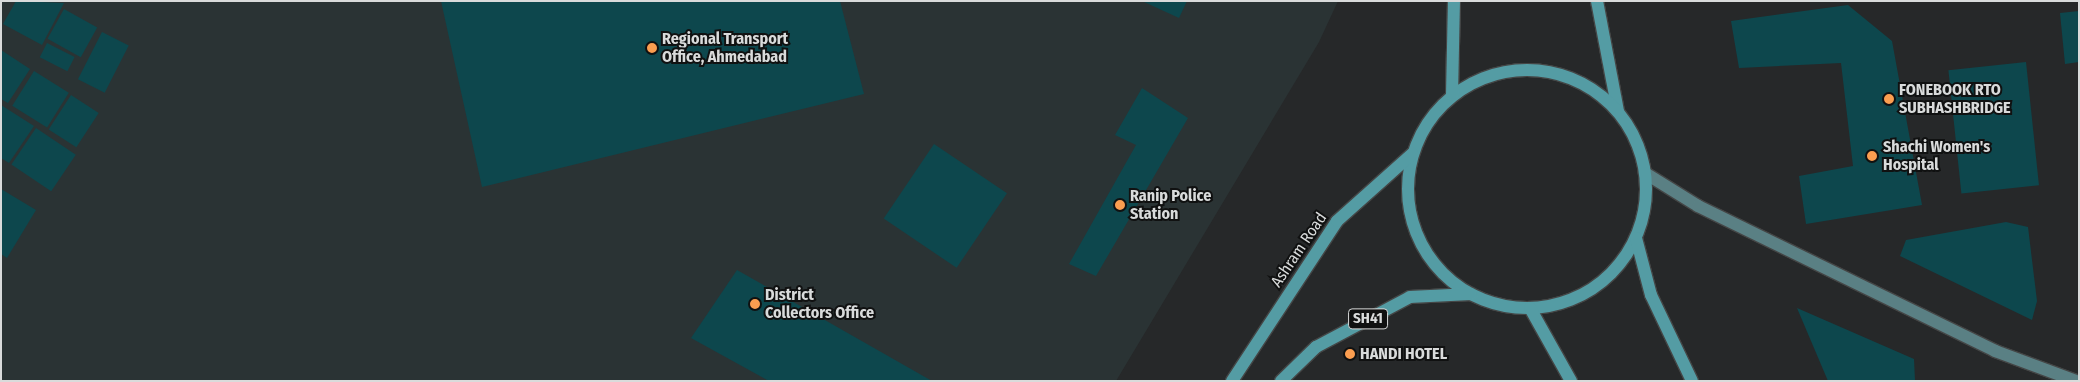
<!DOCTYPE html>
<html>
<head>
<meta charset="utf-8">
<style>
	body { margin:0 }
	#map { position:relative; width:2080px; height:382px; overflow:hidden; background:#262829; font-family:"Fira Sans Condensed",sans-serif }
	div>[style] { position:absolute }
	.built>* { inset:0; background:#2a3334 }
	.building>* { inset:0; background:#0d474d; transform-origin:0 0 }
	.roads { filter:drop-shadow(1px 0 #444646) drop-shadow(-1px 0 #444646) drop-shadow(0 1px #444646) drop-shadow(0 -1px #444646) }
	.secondary>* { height:12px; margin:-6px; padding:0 6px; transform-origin:6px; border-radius:6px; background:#5a8084 }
	.primary>* { height:12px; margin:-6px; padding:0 6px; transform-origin:6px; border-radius:6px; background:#549ca4 }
	.primary>.ring { margin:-6px; padding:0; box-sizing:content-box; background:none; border:12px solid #549ca4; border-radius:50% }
	.dots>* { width:14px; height:14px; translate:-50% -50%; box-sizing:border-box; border:2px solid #101111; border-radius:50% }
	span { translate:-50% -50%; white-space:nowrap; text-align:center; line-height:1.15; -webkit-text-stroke:4px #101111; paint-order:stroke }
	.shield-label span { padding:1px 4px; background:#101111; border:1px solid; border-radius:4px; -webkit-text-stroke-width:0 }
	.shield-label { font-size:15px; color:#d9dbdb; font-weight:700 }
	.poi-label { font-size:16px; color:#d9dbdb; font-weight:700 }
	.left { translate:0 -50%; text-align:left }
	.street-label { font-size:16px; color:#d9dbdb }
	.frame { position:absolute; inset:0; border:2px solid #d9dbdb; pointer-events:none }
</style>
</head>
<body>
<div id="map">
	<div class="built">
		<div style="clip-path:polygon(1px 1px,1338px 1px,1319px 42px,1116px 381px,1px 381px)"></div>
	</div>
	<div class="building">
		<div style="clip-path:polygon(16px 1px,64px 3px,42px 45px,3px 24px)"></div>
		<div style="clip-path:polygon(441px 1px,840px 1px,864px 94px,482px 187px)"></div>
		<div style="clip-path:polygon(1142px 1px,1187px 1px,1179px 18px)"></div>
		<div style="clip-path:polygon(1848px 5px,1892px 41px,1922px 205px,1806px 224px,1799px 176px,1853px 166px,1841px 63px,1739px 68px,1731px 21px)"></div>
		<div style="left:64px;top:9px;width:38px;height:34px;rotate:29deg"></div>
		<div style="clip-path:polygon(2079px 11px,2079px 62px,2065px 64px,2060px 13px)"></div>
		<div style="left:102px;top:32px;width:30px;height:53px;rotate:27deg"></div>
		<div style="left:47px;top:43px;width:31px;height:16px;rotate:27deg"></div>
		<div style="clip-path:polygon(1px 50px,30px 69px,8px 103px,1px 99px)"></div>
		<div style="left:2026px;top:62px;width:124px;height:78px;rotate:84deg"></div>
		<div style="left:34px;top:71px;width:41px;height:41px;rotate:32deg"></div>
		<div style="clip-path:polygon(1142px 88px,1188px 118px,1096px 276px,1069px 264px,1136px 145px,1115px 135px)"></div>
		<div style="left:71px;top:95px;width:33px;height:41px;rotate:33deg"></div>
		<div style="clip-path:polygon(1px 105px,34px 126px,9px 163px,1px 158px)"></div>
		<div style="left:36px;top:128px;width:48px;height:44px;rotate:34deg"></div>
		<div style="left:934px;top:144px;width:88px;height:90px;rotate:34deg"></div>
		<div style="clip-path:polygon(1px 189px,36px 210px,7px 258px,1px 254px)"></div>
		<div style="clip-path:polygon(2006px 222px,2028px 227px,2037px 301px,2032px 320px,1900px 256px,1906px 240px)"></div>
		<div style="clip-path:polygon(737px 270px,932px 381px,769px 381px,691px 338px)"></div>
		<div style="clip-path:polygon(1797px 308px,1914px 359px,1915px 381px,1828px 381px)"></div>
	</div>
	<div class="roads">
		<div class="secondary">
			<div style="left:1645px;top:173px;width:62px;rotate:31.9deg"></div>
			<div style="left:1698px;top:206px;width:331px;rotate:26deg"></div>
			<div style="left:1995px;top:351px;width:86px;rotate:20.3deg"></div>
		</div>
		<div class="primary">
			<div style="left:1597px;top:1px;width:112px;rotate:79.2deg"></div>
			<div class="ring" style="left:1408px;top:70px;width:226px;height:226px"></div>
			<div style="left:1452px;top:95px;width:94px;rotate:-88.8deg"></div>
			<div style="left:1636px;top:238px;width:59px;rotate:75.3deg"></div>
			<div style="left:1651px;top:295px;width:95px;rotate:64.5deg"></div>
			<div style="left:1530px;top:308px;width:84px;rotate:60.7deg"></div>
			<div style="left:1232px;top:381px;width:191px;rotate:-56.7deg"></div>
			<div style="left:1337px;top:221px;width:101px;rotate:-41.8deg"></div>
			<div style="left:1281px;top:381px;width:49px;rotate:-44.2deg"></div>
			<div style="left:1316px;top:347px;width:106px;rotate:-28deg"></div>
			<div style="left:1410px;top:297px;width:61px;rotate:-2.8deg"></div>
		</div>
	</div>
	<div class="dots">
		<div style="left:652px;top:48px;background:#fb9e50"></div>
		<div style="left:1889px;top:99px;background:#fb9e50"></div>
		<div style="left:1872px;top:156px;background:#fb9e50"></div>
		<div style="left:1120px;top:205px;background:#fb9e50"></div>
		<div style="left:755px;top:304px;background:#fb9e50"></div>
		<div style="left:1350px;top:354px;background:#fb9e50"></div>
	</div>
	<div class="shield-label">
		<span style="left:1368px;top:319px">SH41</span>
	</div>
	<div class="poi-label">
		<span class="left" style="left:662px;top:48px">Regional Transport<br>Office, Ahmedabad</span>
		<span class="left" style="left:1899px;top:99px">FONEBOOK RTO<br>SUBHASHBRIDGE</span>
		<span class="left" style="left:1883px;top:156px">Shachi Women's<br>Hospital</span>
		<span class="left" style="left:1130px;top:205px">Ranip Police<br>Station</span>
		<span class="left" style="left:765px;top:304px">District<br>Collectors Office</span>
		<span class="left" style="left:1360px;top:354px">HANDI HOTEL</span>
	</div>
	<div class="street-label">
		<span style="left:1299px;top:250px;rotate:-56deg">Ashram Road</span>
	</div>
	<div class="frame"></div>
</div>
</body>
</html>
